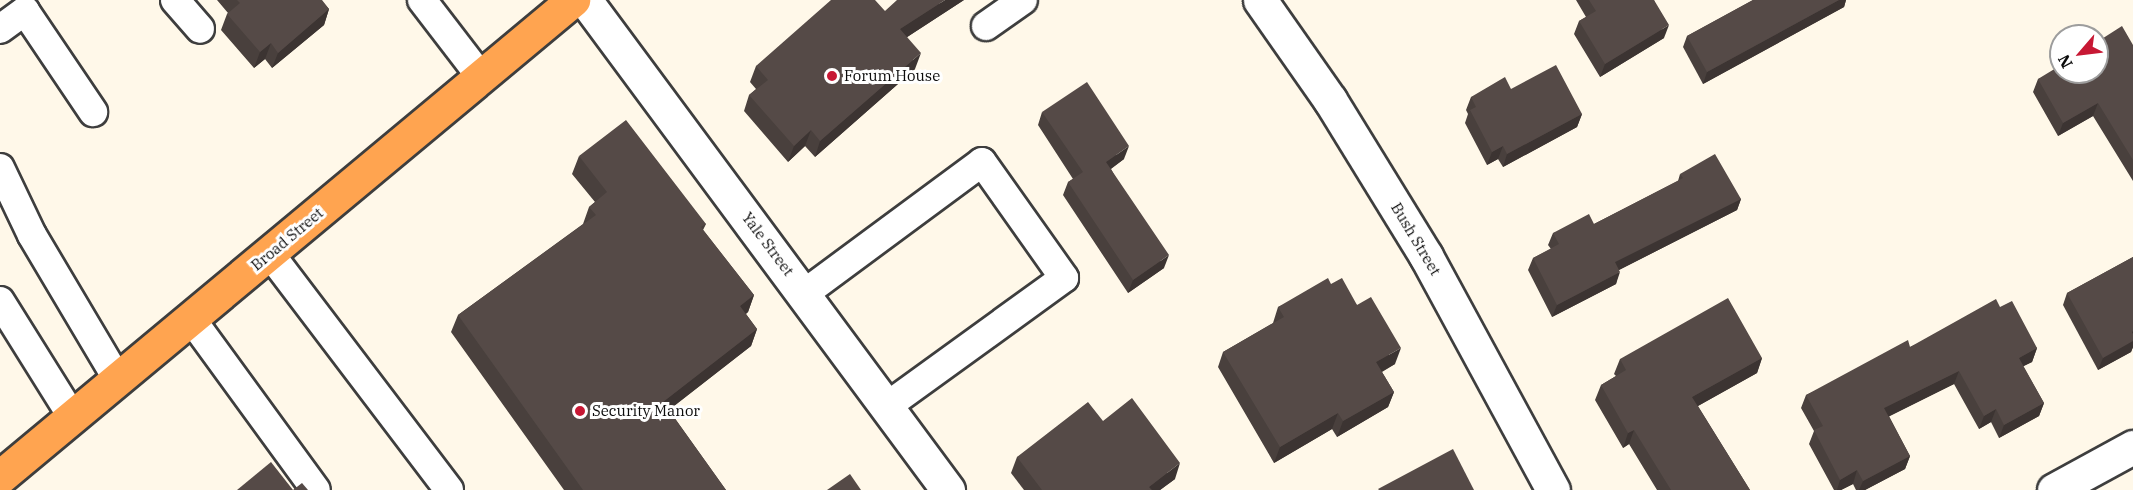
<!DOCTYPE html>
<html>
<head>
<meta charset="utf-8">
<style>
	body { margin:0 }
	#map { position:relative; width:2133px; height:490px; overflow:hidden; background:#fff8e9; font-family:"IBM Plex Serif",serif }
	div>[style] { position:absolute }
	.roads { filter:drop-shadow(2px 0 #3e3e3e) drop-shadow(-2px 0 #3e3e3e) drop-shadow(0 2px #3e3e3e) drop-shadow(0 -2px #3e3e3e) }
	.service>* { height:28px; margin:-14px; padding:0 14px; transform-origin:14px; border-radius:14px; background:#fff }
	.minor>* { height:33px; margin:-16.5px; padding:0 16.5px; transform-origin:16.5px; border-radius:16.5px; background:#fff }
	.trunk>* { height:33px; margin:-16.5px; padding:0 16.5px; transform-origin:16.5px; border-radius:16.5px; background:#ffa450 }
	.wall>* { inset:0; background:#49403d }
	.shaded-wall>* { inset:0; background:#3c3432 }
	.building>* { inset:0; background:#554a47 }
	.dots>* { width:16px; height:16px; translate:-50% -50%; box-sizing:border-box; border:3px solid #fff; border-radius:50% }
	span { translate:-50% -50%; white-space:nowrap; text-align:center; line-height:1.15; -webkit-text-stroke:6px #fff; paint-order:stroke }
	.poi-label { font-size:15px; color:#0b0b0b }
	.left { translate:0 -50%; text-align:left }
	.street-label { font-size:15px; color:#0b0b0b }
	.north { position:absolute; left:2049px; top:24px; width:60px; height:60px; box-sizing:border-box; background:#fff; border:2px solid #9d9d9d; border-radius:50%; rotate:242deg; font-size:16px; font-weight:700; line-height:24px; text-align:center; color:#0b0b0b }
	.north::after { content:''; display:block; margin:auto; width:21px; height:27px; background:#c71834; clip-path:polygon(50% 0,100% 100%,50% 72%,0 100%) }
</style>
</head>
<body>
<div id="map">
	<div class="roads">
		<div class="service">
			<div style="left:175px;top:0;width:38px;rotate:49deg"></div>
			<div style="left:422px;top:0;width:97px;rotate:52.5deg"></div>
			<div style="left:986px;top:26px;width:45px;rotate:-35.1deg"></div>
			<div style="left:0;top:29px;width:31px;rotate:-36deg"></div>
			<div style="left:25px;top:11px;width:122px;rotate:56deg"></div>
			<div style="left:0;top:168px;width:74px;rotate:64.5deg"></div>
			<div style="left:32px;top:235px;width:169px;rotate:59.3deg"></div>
			<div style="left:270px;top:254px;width:296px;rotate:52.8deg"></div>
			<div style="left:805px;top:293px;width:220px;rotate:-36.5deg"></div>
			<div style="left:982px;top:162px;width:142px;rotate:54.7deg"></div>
			<div style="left:1064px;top:278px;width:220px;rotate:144.1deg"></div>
			<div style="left:0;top:301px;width:138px;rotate:58deg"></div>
			<div style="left:192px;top:320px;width:210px;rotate:53.9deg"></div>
		</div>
		<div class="minor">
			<div style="left:585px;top:0;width:610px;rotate:53.47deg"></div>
			<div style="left:1260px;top:0;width:122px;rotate:55deg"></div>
			<div style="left:1330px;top:100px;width:183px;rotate:58.4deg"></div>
			<div style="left:1426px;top:256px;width:266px;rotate:61.5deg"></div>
			<div style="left:2054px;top:490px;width:90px;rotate:-28.6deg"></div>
		</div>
		<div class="trunk">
			<div style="left:0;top:477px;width:746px;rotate:-39.78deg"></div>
		</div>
	</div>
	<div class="wall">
		<div style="clip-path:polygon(217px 0,321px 0,329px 9px,324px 25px,272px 68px,265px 59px,254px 68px,221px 30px,227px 14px,228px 13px)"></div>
		<div style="clip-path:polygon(964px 0,907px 37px,915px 69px,815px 157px,805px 146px,788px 162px,744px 111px,749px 95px,756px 89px,750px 82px,756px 66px,885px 11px)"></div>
		<div style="clip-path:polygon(1576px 0,1654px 0,1664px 38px,1600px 77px,1574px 34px,1579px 21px,1586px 17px)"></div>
		<div style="clip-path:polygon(1753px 0,1846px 0,1844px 7px,1703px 84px,1683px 47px,1687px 36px)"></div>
		<div style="clip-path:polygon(2133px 45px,2133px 181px,2093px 116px,2058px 136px,2033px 92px,2038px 79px)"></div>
		<div style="clip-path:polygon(1511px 89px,1582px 114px,1577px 127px,1503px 167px,1498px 159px,1487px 165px,1465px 123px,1468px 114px,1466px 110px,1471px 97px)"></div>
		<div style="clip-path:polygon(1042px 112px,1124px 159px,1111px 169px,1164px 268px,1128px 293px,1063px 195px,1068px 182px,1073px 179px,1038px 125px)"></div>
		<div style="clip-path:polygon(579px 156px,706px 224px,703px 230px,754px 295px,748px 312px,746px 314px,757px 329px,751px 346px,669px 410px,726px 490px,564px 490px,451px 332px,458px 315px,583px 224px,589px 207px,595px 202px,572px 174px)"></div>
		<div style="clip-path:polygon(1680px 174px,1741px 199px,1737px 210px,1619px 270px,1616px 284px,1552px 317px,1528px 270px,1533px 258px,1551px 249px,1548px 245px,1553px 233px,1594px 224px,1678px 181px)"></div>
		<div style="clip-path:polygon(2133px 257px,2133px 347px,2131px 352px,2098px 370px,2063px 305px,2067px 293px)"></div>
		<div style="clip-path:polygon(1331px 284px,1357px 305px,1395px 364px,1382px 372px,1394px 392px,1388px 407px,1337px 437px,1332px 429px,1274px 463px,1218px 367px,1223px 352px,1273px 323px,1278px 307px)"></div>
		<div style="clip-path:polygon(2000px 307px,2037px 348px,2032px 362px,2023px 366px,2044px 403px,2039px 416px,1999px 438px,1991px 422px,1979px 429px,1954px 384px,1889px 416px,1910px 456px,1905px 469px,1865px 490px,1856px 490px,1853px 484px,1841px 490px,1834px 490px,1809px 444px,1814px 431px,1801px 408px,1806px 395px,1910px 347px)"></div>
		<div style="clip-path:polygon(1762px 358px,1757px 373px,1698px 406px,1750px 490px,1657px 490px,1629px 444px,1623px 448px,1595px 400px,1601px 385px,1616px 376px,1614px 374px,1620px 359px)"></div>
		<div style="clip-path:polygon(1103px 421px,1175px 479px,1160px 490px,1024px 490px,1011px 473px,1017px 457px)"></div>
	</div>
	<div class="shaded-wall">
		<div style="clip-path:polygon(945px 0,964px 0,895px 45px,900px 29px)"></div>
		<div style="clip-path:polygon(1839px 0,1846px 0,1844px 7px,1703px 84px,1707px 72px)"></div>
		<div style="clip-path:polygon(329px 9px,324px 25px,272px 68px,278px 53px)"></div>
		<div style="clip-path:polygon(1669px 25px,1664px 38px,1600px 77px,1605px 64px)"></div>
		<div style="clip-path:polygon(271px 43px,265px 59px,254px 68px,260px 52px)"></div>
		<div style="clip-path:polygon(921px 53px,915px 69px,815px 157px,820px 141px)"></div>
		<div style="clip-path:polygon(2098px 103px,2093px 116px,2058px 136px,2063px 123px)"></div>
		<div style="clip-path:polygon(1582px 114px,1577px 127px,1503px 167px,1507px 154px)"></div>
		<div style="clip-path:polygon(811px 130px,805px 146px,788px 162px,794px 146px)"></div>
		<div style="clip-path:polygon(1129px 146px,1124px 159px,1102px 175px,1106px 162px)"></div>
		<div style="clip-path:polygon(1503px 146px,1498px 159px,1487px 165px,1492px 152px)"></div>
		<div style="clip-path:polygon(1741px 199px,1737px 210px,1611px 274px,1615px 262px)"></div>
		<div style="clip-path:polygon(1169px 255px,1164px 268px,1128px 293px,1133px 280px)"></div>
		<div style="clip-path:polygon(1620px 272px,1616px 284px,1552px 317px,1557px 305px)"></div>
		<div style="clip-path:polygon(754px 295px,748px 312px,733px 323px,740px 306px)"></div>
		<div style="clip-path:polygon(757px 329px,751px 346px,657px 419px,663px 402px)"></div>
		<div style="clip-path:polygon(2133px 331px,2133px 347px,2131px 352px,2098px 370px,2103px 358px)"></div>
		<div style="clip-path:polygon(1401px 348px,1395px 364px,1370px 378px,1376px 362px)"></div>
		<div style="clip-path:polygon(2037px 348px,2032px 362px,2014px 371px,2019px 358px)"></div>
		<div style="clip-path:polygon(1762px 358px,1757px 373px,1687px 412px,1692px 397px)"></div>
		<div style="clip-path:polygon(1959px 371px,1954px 384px,1880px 421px,1884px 408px)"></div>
		<div style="clip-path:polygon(1394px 392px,1388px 407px,1337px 437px,1343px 421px)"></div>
		<div style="clip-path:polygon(2044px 403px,2039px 416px,1999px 438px,2004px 425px)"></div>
		<div style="clip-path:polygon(1996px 409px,1991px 422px,1979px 429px,1984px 416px)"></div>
		<div style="clip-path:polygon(1338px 413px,1332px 429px,1274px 463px,1280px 447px)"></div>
		<div style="clip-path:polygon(1634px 430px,1629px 444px,1623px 448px,1628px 433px)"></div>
		<div style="clip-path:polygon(1910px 456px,1905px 469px,1865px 490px,1859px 490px,1863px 481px)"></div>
		<div style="clip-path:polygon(1180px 463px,1175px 479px,1160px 490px,1148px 490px,1149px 487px)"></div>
		<div style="clip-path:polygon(1857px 470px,1853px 484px,1841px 490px,1837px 490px,1840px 480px)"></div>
	</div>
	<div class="building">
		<div style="clip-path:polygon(237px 0,322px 0,329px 9px,278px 53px,271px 43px,260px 52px,227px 14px,240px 3px)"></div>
		<div style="clip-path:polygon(831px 0,875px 0,885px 11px,897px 0,945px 0,900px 29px,921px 53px,820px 141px,811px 130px,794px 146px,749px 95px,768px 80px,756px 66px)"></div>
		<div style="clip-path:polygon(1589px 0,1654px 0,1669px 25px,1605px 64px,1579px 21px,1596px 11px)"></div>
		<div style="clip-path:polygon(1753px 0,1839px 0,1707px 72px,1687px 36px)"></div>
		<div style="clip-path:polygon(2122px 26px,2133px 45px,2133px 160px,2098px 103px,2063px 123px,2038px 79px,2061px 65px,2061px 72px,2097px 72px,2097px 42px)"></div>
		<div style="clip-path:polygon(1556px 65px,1582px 114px,1507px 154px,1503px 146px,1492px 152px,1470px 110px,1476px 107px,1471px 97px,1505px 77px,1511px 89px)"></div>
		<div style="clip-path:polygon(1087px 82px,1129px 146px,1106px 162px,1169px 255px,1133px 280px,1068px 182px,1083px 172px,1042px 112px)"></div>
		<div style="clip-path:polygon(626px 120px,706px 224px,701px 227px,754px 295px,740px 306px,757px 329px,663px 402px,726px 490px,583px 490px,458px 315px,596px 215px,589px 207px,607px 192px,579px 156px)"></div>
		<div style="clip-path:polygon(1715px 154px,1741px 199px,1615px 262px,1620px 272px,1557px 305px,1533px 258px,1559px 244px,1553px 233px,1589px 214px,1594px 224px,1683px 178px,1680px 174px)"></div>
		<div style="clip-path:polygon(2133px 257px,2133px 331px,2132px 332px,2133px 334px,2133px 341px,2103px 358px,2067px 293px)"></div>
		<div style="clip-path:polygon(1328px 278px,1331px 284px,1342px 278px,1357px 305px,1371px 297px,1401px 348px,1376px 362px,1394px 392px,1343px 421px,1338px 413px,1280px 447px,1223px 352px,1284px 317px,1278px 307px)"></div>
		<div style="clip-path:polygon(1728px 298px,1762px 358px,1692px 397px,1750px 490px,1671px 490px,1634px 430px,1628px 433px,1601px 385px,1626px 370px,1620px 359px)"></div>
		<div style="clip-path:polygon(1996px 299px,2000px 307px,2012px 301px,2037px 348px,2019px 358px,2044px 403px,2004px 425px,1996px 409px,1984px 416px,1959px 371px,1884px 408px,1910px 456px,1863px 481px,1857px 470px,1840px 480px,1814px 430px,1823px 426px,1806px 395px,1908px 340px,1910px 347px)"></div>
		<div style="clip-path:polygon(1132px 398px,1180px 463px,1149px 487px,1152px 490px,1042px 490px,1017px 457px,1088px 402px,1103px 421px)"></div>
		<div style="clip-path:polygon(1453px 449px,1474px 490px,1379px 490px,1378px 489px)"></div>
		<div style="clip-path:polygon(271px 462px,293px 490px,237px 490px)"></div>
		<div style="clip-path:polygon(850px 474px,861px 490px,827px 490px)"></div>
		<div style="clip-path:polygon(302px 483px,308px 490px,293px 490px)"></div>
	</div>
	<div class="dots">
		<div style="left:832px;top:76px;background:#c71834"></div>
		<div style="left:580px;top:411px;background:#c71834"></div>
	</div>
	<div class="poi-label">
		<span class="left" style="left:844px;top:76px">Forum House</span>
		<span class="left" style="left:592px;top:411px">Security Manor</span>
	</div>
	<div class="street-label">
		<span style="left:287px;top:239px;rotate:-40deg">Broad Street</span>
		<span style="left:1416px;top:239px;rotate:59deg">Bush Street</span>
		<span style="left:768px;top:244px;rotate:53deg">Yale Street</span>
	</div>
	<div class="north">N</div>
</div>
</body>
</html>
